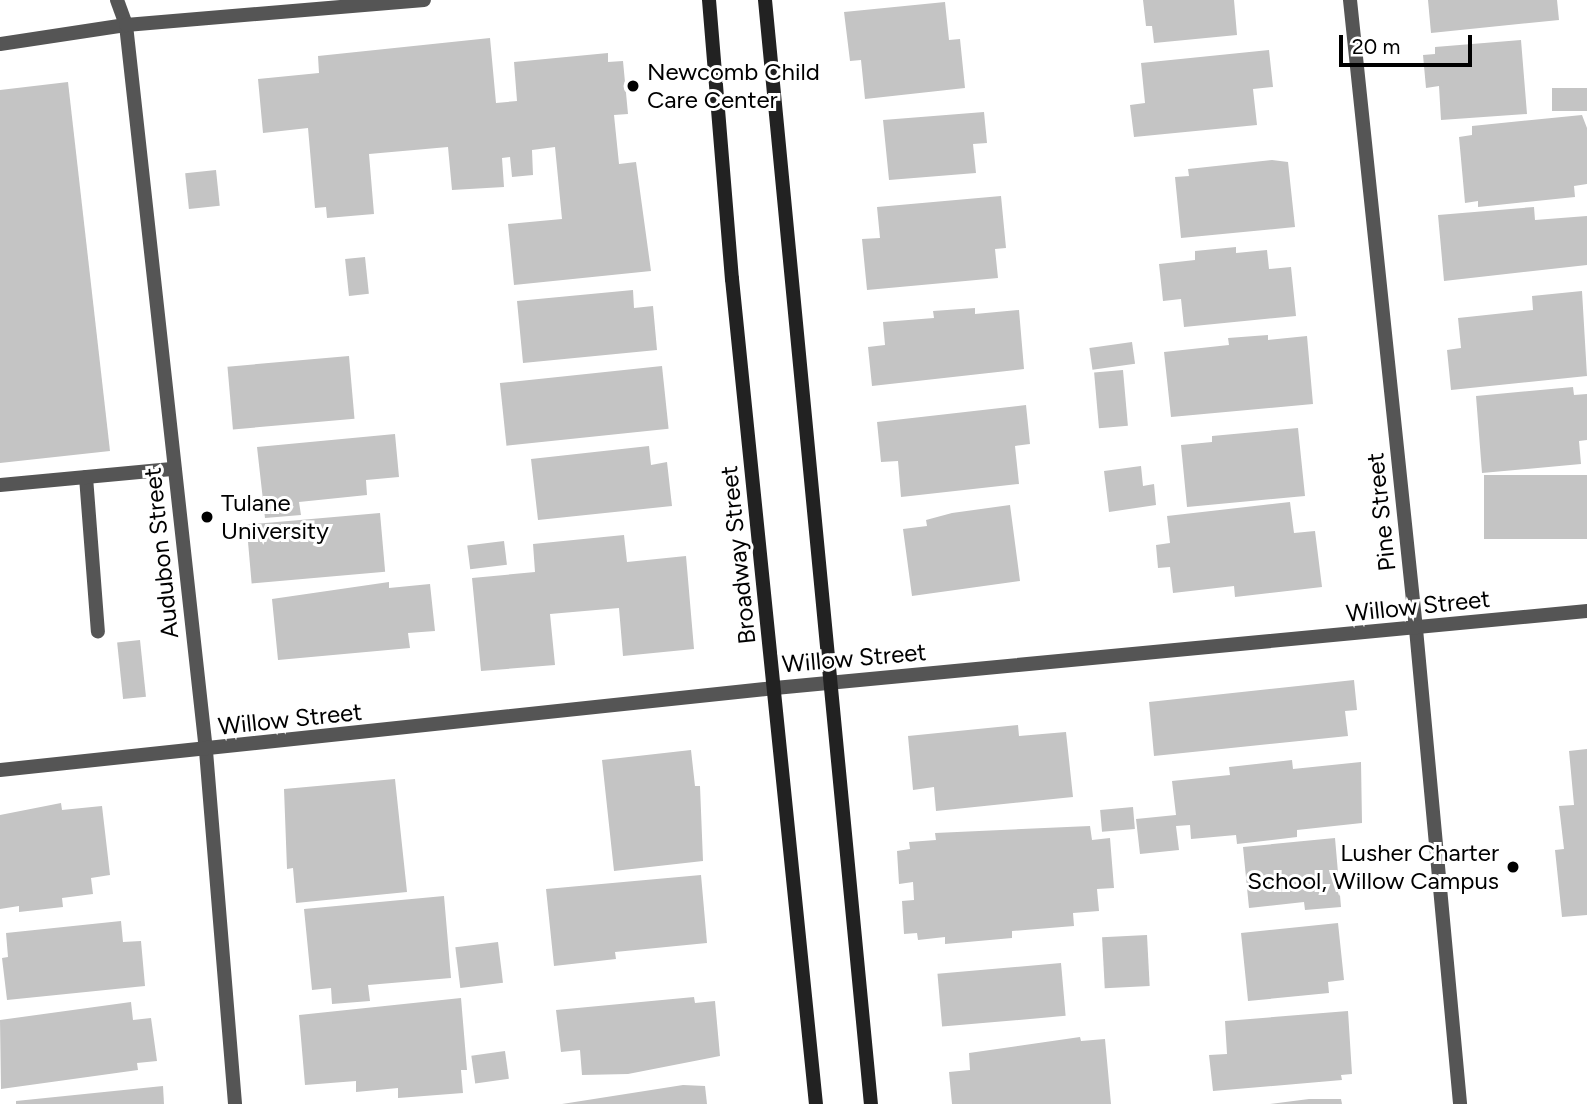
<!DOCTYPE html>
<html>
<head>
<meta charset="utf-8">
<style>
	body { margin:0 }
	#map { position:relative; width:1587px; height:1104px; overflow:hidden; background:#fff; font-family:Figtree,sans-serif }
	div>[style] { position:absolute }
	.building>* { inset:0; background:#c4c4c4; transform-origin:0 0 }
	.lane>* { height:14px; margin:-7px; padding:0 7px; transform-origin:7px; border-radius:7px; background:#555 }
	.street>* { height:14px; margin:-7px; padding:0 7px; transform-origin:7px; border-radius:7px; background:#555 }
	.secondary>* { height:14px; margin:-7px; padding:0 7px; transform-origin:7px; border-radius:7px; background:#222 }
	.dots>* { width:19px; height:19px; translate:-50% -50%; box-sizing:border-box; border:4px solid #fff; border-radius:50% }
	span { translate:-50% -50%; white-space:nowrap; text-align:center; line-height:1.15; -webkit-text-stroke:6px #fff; paint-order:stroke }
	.poi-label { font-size:24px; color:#000 }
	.left { translate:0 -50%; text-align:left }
	.right { translate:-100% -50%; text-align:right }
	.street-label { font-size:24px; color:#000 }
	.scale { position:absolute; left:1339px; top:35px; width:133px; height:32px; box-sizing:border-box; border:4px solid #000; border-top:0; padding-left:9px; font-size:21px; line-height:24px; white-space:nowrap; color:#000; -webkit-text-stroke:5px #fff; paint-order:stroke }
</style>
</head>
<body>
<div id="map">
	<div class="building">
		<div style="clip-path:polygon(1143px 0,1234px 0,1237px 35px,1154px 43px,1152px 26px,1146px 26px)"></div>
		<div style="clip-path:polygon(1428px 0,1557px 0,1559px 20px,1431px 33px)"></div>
		<div style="clip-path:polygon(945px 2px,949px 40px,960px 39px,965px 88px,865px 99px,861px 60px,850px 61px,844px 12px)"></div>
		<div style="clip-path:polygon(490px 38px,496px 103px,517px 101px,514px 62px,608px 53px,608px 62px,623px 61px,628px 114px,614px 115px,619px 164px,636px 162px,651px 271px,514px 285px,508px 224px,562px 219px,555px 147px,532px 150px,533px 175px,512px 177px,510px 157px,502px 158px,504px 187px,452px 190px,448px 147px,369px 154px,374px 214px,327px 218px,326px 207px,315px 208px,308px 128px,263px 133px,258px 79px,319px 73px,318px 56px)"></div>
		<div style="clip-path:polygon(1521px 40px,1527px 114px,1441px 120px,1439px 86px,1426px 88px,1423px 55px,1435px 54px,1435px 47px)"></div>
		<div style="clip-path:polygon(1269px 50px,1273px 87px,1253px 89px,1257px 125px,1134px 137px,1130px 105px,1145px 103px,1141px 63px)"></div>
		<div style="clip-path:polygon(68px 82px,110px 451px,0 463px,0 90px)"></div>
		<div style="left:1587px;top:88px;width:23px;height:35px;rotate:90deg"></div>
		<div style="clip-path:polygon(984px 112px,987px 143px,973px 144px,976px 173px,889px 180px,883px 120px)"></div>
		<div style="clip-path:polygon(1582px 115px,1587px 128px,1587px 184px,1574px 186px,1575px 197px,1478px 207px,1478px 201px,1465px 203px,1459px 137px,1472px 135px,1472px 126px)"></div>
		<div style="clip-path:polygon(1272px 160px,1288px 162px,1295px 227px,1181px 238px,1175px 177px,1189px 176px,1188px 169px)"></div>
		<div style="left:216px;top:170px;width:36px;height:31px;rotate:84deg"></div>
		<div style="clip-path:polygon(1001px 196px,1006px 248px,995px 249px,998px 278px,867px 290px,862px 239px,880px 238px,877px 207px)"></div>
		<div style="clip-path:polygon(1534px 207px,1535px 220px,1587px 216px,1587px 265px,1444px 281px,1438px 215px)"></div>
		<div style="clip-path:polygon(1236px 247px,1236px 253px,1267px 250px,1269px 269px,1291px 267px,1296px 316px,1184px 327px,1181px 299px,1163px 301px,1159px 264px,1195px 260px,1195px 251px)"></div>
		<div style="left:365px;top:257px;width:37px;height:20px;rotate:84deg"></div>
		<div style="clip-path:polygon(633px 290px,634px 308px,653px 306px,657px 350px,523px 363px,517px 301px)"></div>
		<div style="clip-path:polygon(1582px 291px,1587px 376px,1451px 390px,1447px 350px,1461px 348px,1458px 318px,1533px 310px,1532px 296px)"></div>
		<div style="clip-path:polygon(975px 308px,975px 314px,1019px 310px,1024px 369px,872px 386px,868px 347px,885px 345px,883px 322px,934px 318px,933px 311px)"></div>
		<div style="clip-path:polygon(1268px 335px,1268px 340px,1307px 336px,1313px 404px,1171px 417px,1164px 352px,1229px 345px,1228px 338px)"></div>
		<div style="left:1132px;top:342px;width:22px;height:43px;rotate:82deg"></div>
		<div style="left:349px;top:356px;width:63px;height:122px;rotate:85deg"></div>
		<div style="left:662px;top:366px;width:63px;height:163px;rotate:84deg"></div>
		<div style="left:1123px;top:370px;width:56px;height:29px;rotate:85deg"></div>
		<div style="clip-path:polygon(1573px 387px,1574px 395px,1587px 394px,1587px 440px,1579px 441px,1581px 464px,1482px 473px,1476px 396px)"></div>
		<div style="clip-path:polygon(1026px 405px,1030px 444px,1015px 446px,1019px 484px,901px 497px,898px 461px,881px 462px,877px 422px)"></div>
		<div style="clip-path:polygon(1298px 428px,1305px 496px,1187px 507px,1181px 445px,1212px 442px,1212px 436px)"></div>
		<div style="clip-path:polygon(395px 434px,399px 477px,366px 480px,367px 495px,299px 502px,301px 515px,265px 518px,257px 447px)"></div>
		<div style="clip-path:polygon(649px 446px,651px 465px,667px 462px,672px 506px,538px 520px,531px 459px)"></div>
		<div style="clip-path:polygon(1141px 466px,1143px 486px,1154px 484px,1156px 505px,1109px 512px,1104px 471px)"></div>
		<div style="left:1587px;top:475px;width:64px;height:103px;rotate:90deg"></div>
		<div style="clip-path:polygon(1290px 502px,1294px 533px,1315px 531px,1322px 587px,1235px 597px,1234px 586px,1173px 593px,1170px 567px,1158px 568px,1156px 545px,1170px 543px,1167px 516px)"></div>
		<div style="clip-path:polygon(1010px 505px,1020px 581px,912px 596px,903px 529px,927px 526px,926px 520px,952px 513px)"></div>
		<div style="left:380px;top:513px;width:59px;height:134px;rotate:85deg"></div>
		<div style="clip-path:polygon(624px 535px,627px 562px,686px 556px,694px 649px,623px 656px,619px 608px,550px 614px,555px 665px,481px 671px,472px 578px,535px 572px,533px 544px)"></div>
		<div style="left:504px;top:541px;width:24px;height:37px;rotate:83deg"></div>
		<div style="clip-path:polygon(389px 582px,389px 588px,430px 584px,435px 631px,408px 633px,410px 648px,278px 660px,272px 599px)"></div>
		<div style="left:140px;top:640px;width:57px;height:23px;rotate:84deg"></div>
		<div style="clip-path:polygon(1354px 680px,1357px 710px,1345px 711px,1348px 736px,1154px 756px,1149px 702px)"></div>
		<div style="clip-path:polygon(1018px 725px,1019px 736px,1066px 732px,1073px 797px,936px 811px,934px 787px,913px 790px,908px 736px)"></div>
		<div style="clip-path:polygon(1587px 749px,1587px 915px,1562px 917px,1555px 850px,1564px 849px,1559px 806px,1574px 805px,1569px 751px)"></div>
		<div style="clip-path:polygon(691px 750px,695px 786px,700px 786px,703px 861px,614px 871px,602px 760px)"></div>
		<div style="clip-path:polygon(1292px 760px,1293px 769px,1361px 762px,1362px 823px,1297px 830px,1297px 837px,1237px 844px,1236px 835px,1191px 839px,1190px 825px,1176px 826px,1179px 850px,1140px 854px,1136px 819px,1176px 815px,1172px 781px,1230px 775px,1229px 767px)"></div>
		<div style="clip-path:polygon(395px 779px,407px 892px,296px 903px,293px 868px,287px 869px,284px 789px)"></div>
		<div style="clip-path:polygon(61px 803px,62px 810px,102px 806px,110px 875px,91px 878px,93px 894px,62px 898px,63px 907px,19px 912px,19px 906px,0 909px,0 815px)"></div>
		<div style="left:1133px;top:807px;width:22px;height:33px;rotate:85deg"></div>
		<div style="clip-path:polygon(1090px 826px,1092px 840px,1110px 838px,1114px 888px,1097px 889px,1099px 911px,1073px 913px,1074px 926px,1012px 931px,1012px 938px,945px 944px,945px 937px,918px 940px,917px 933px,904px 934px,902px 901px,914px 900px,913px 882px,899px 884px,897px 851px,910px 849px,909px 842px,936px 840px,935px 833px)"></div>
		<div style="clip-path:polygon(1335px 838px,1341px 907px,1305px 910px,1304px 902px,1249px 908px,1243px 847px)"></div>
		<div style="clip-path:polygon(701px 875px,707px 943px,615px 952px,616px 959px,554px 966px,546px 889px)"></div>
		<div style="clip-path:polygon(444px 896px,451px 978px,368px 985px,370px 1001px,332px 1004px,331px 988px,312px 990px,304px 909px)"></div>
		<div style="clip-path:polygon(121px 921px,123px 942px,141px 941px,145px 986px,7px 1000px,2px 958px,8px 957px,6px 933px)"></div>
		<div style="clip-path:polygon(1338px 923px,1344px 980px,1328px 982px,1329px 993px,1248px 1001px,1241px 933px)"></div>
		<div style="left:1147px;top:935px;width:51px;height:45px;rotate:87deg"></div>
		<div style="left:498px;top:942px;width:41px;height:43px;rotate:83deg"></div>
		<div style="left:1061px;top:963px;width:53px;height:124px;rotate:85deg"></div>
		<div style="clip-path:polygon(694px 997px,695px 1003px,715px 1001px,720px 1056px,628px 1074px,582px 1075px,580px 1050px,561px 1052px,556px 1010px)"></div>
		<div style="clip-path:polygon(461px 998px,467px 1070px,461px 1070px,463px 1093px,398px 1098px,398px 1088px,356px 1092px,356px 1081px,305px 1085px,299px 1015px)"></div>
		<div style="clip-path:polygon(131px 1002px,133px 1020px,151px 1018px,157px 1061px,137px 1063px,138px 1070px,1px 1089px,0 1020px)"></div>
		<div style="clip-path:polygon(1348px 1011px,1352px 1074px,1341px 1075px,1342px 1080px,1213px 1091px,1209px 1055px,1227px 1054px,1225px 1021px)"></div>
		<div style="clip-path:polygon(1080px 1037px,1081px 1041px,1105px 1039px,1111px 1104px,952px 1104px,949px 1072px,970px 1070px,969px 1053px)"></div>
		<div style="left:505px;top:1051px;width:28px;height:34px;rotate:82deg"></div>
		<div style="clip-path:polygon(683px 1085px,705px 1086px,707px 1104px,562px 1104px)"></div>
		<div style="clip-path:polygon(163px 1086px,164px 1104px,16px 1104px,16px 1101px)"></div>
		<div style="clip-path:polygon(1341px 1099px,1342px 1104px,1270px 1104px,1309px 1099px)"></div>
	</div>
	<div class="lane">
		<div style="left:86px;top:477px;width:155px;rotate:85.6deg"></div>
		<div style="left:0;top:485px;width:175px;rotate:-5.3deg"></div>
	</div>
	<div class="street">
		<div style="left:117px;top:0;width:27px;rotate:70deg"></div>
		<div style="left:126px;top:25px;width:730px;rotate:83.71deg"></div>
		<div style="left:206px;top:751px;width:354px;rotate:85.3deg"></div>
		<div style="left:1350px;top:0;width:632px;rotate:84.01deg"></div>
		<div style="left:1416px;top:629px;width:477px;rotate:84.7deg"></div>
		<div style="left:0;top:44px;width:127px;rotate:-8.6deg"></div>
		<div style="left:126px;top:25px;width:299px;rotate:-4.8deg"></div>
		<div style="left:0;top:770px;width:779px;rotate:-6.04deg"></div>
		<div style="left:775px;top:688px;width:816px;rotate:-5.42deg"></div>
	</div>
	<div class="secondary">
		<div style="left:709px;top:0;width:280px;rotate:85.3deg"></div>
		<div style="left:732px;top:279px;width:829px;rotate:84.19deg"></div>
		<div style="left:765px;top:0;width:1109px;rotate:84.52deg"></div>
	</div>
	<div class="dots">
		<div style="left:633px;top:86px;background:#000"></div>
		<div style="left:207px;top:517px;background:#000"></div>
		<div style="left:1513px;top:867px;background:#000"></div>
	</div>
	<div class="poi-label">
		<span class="left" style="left:647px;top:86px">Newcomb Child<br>Care Center</span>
		<span class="left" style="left:221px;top:517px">Tulane<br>University</span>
		<span class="right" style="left:1499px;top:867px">Lusher Charter<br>School, Willow Campus</span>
	</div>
	<div class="street-label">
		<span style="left:1381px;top:512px;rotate:-96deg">Pine Street</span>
		<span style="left:161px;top:553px;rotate:-96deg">Audubon Street</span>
		<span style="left:738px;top:555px;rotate:-96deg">Broadway Street</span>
		<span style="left:1418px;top:606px;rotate:-6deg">Willow Street</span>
		<span style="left:854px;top:658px;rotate:-5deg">Willow Street</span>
		<span style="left:290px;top:719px;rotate:-6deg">Willow Street</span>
	</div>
	<div class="scale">20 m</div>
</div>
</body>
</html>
